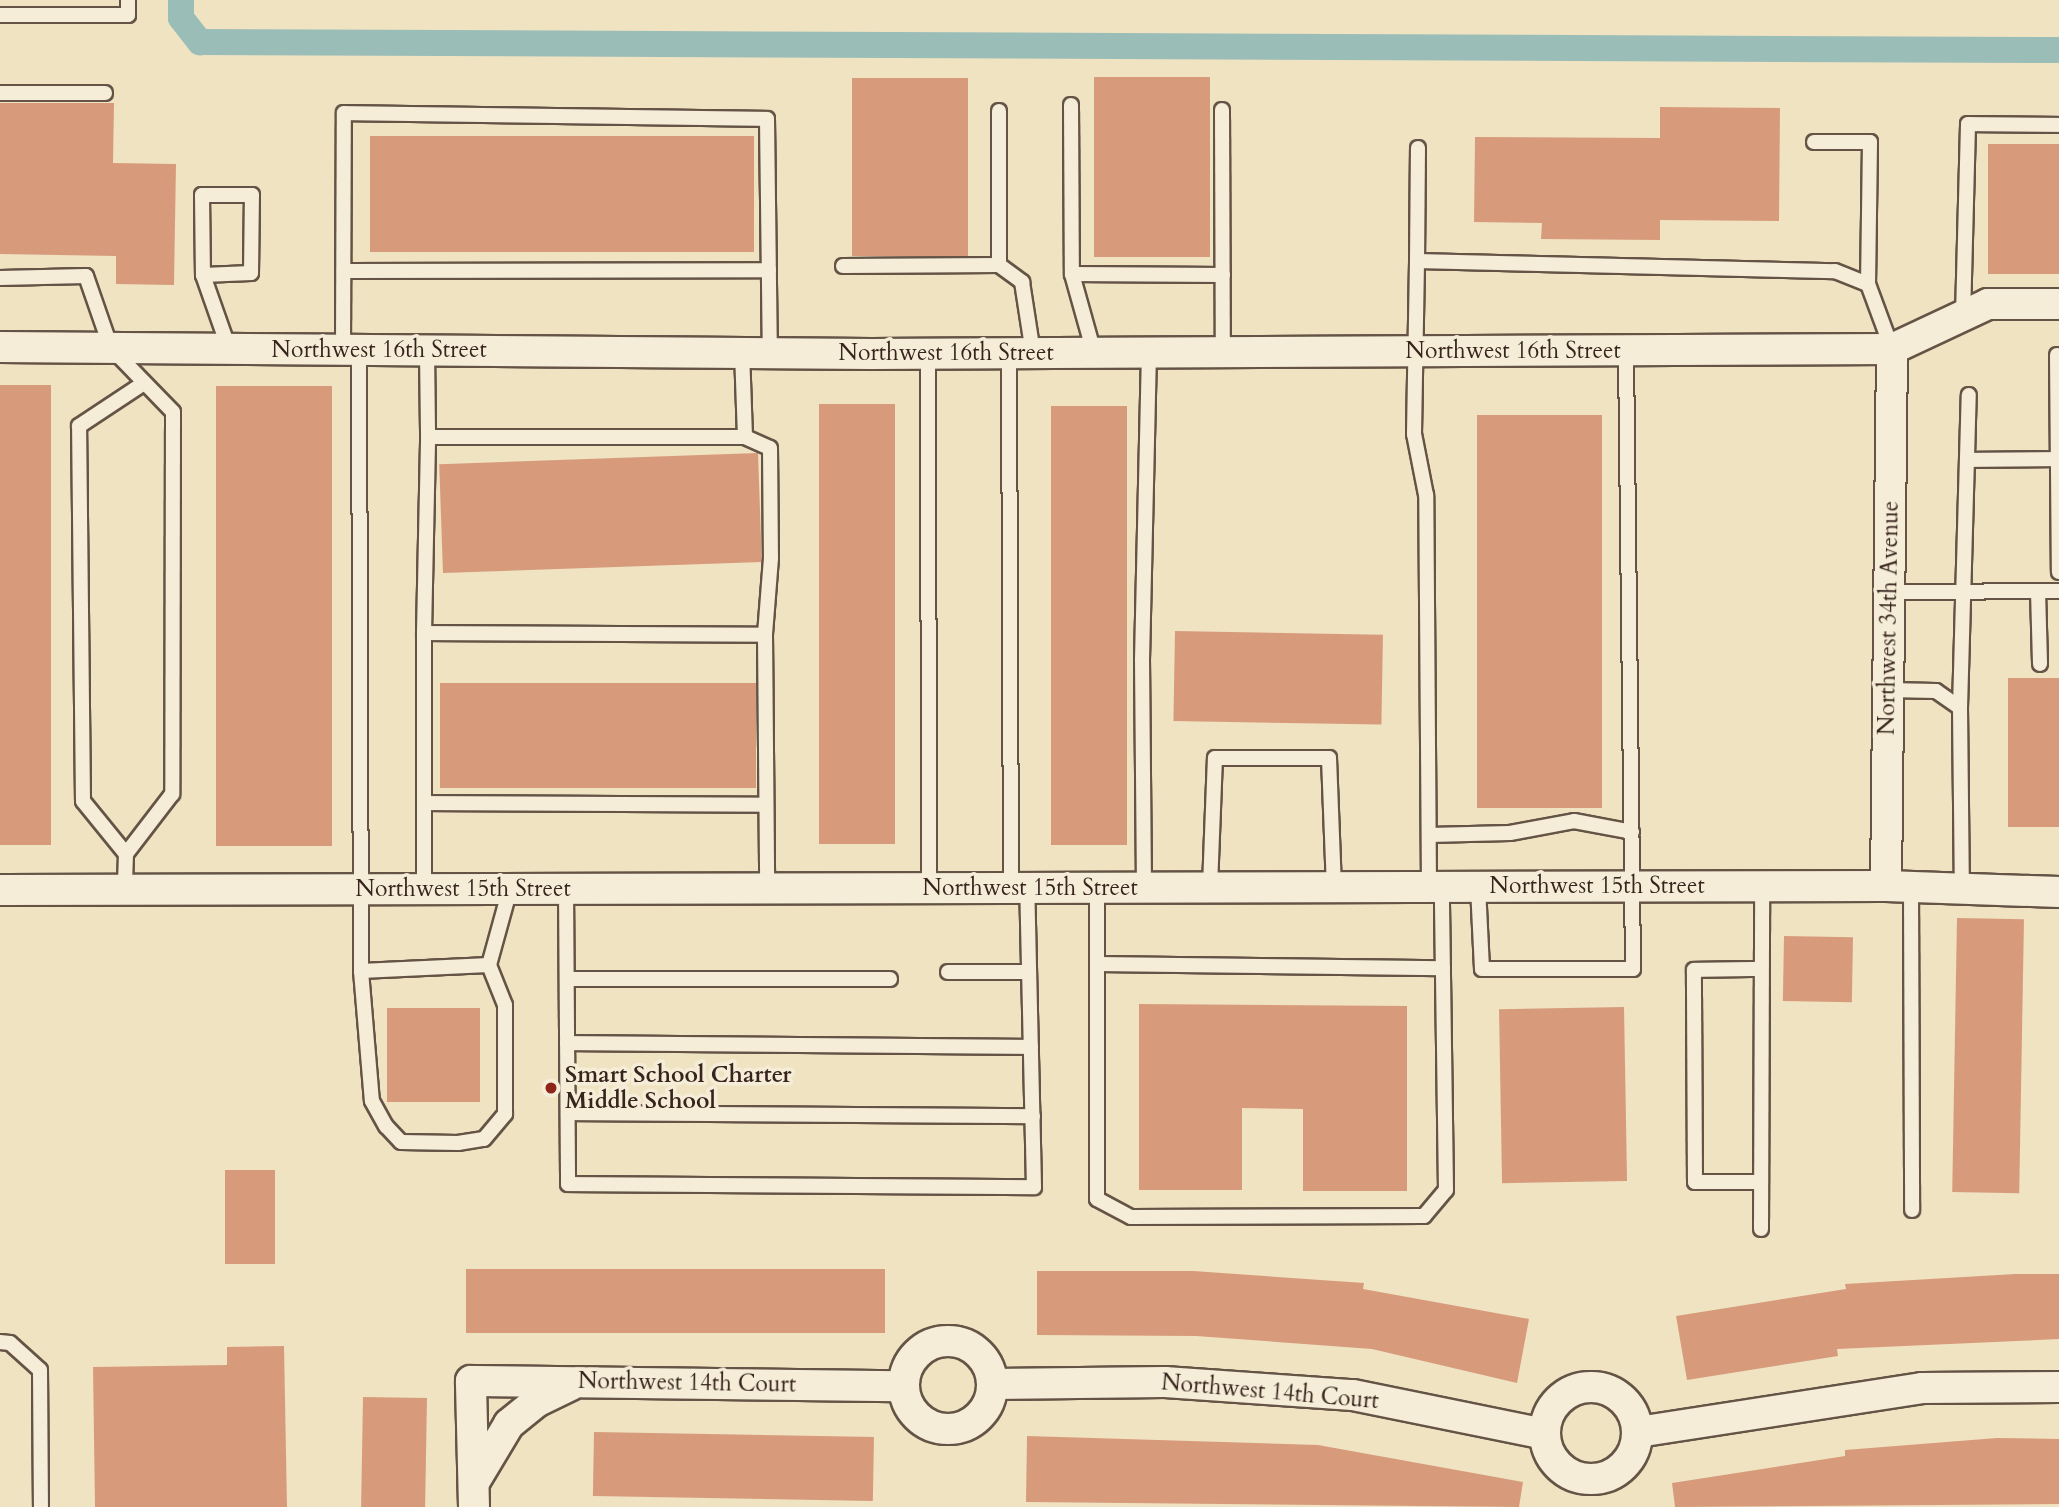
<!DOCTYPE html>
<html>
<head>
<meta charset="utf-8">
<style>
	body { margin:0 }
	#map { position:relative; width:2059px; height:1507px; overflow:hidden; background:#efe3c2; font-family:Cardo,serif }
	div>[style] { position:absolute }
	.canal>* { height:26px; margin:-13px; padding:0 13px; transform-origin:13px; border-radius:13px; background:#9bbdb8 }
	.building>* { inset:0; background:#d79b7c; transform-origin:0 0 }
	.roads { filter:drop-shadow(2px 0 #655446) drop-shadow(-2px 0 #655446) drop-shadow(0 2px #655446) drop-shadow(0 -2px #655446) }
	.lane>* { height:14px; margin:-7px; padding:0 7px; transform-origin:7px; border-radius:7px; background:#f5edd7 }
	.street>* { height:30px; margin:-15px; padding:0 15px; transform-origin:15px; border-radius:15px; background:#f5edd7 }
	.street>.ring { margin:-15px; padding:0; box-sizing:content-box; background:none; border:30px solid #f5edd7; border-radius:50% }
	.dots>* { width:19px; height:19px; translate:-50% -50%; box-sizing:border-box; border:4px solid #f5edd7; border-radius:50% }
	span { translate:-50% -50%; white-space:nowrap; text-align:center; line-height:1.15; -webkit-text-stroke:7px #f5edd7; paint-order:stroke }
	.street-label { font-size:23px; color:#37241d }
	.poi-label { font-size:23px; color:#37241d; font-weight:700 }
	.left { translate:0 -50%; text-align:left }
</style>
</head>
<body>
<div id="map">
	<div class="canal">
		<div style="left:181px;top:0;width:18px;rotate:90deg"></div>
		<div style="left:181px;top:18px;width:31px;rotate:52deg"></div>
		<div style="left:200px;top:42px;width:1859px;rotate:0.25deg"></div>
	</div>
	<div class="building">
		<div style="left:1094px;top:77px;width:116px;height:180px"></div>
		<div style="left:852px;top:78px;width:116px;height:178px"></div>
		<div style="clip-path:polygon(0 103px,114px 103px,113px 163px,176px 164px,174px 285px,116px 284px,116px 256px,0 254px)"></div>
		<div style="clip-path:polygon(1660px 107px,1780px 108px,1779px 221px,1660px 220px,1660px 240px,1541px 239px,1542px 223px,1474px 222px,1475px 137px,1660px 138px)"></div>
		<div style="left:370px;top:136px;width:384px;height:116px"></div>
		<div style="left:1988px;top:144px;width:71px;height:130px"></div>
		<div style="left:0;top:385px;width:51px;height:460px"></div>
		<div style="left:332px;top:386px;width:460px;height:116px;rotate:90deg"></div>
		<div style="left:819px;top:404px;width:76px;height:440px"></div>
		<div style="left:1051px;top:406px;width:76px;height:439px"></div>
		<div style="left:1477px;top:415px;width:125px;height:393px"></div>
		<div style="left:758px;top:453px;width:109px;height:319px;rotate:88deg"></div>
		<div style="left:1175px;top:631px;width:208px;height:90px;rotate:1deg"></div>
		<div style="left:2059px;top:678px;width:149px;height:51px;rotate:90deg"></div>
		<div style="left:440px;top:683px;width:316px;height:105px"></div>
		<div style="left:1957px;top:918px;width:67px;height:274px;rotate:1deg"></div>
		<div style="left:1784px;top:936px;width:69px;height:65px;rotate:1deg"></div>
		<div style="clip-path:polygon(1139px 1004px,1407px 1006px,1407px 1191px,1303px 1191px,1303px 1109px,1242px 1108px,1242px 1190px,1139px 1190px)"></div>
		<div style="left:1624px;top:1007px;width:174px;height:125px;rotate:89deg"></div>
		<div style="left:387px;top:1008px;width:93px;height:94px"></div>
		<div style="left:225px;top:1170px;width:50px;height:94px"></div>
		<div style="left:466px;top:1269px;width:419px;height:64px"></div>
		<div style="clip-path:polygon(1037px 1271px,1193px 1271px,1364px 1283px,1363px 1289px,1529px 1319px,1517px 1383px,1372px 1349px,1196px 1336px,1037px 1335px)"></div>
		<div style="clip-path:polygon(2015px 1274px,2059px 1274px,2059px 1339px,1837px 1349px,1838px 1356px,1687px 1380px,1676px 1316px,1846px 1289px,1845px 1284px)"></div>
		<div style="clip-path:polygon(284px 1346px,287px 1507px,95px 1507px,93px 1367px,227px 1365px,227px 1347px)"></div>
		<div style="left:363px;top:1397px;width:64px;height:110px;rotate:1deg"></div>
		<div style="left:594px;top:1432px;width:280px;height:64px;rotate:1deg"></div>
		<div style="clip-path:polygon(1027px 1436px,1318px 1445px,1523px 1482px,1519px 1507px,1026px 1502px)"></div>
		<div style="clip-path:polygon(1997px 1438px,2059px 1439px,2059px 1504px,1675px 1507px,1672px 1483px,1845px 1456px,1845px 1450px)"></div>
	</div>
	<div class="roads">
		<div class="lane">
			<div style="left:0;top:15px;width:128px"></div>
			<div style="left:128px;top:15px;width:15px;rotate:-90deg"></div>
			<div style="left:0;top:93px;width:105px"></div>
			<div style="left:1071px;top:105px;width:169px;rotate:89.7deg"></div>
			<div style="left:1072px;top:274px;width:151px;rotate:0.4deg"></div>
			<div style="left:1222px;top:110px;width:242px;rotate:89.8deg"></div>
			<div style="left:999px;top:111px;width:154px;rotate:90deg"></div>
			<div style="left:999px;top:265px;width:29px;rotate:36deg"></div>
			<div style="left:1022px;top:282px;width:72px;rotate:81.2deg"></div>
			<div style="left:1814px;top:142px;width:56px"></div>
			<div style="left:1870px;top:142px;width:142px;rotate:90.8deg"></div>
			<div style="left:1868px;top:284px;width:69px;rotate:69.7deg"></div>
			<div style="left:1417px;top:261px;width:113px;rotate:-89.5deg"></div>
			<div style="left:843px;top:266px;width:156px;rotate:-0.4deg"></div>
			<div style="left:344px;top:271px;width:425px;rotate:-0.1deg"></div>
			<div style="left:1072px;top:274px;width:82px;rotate:74.4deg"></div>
			<div style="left:203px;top:275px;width:48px;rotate:-2.4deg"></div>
			<div style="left:251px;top:273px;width:78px;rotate:-89.3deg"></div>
			<div style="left:252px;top:195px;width:50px;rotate:180deg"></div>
			<div style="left:202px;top:195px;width:80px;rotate:89.3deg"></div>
			<div style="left:203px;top:275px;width:78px;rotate:70.6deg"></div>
			<div style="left:0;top:278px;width:86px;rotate:-1.3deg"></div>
			<div style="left:86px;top:276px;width:76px;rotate:70.9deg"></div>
			<div style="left:111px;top:348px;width:89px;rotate:45.9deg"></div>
			<div style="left:173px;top:412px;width:382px;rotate:90.1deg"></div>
			<div style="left:172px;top:794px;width:76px;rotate:127.5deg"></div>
			<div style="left:126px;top:854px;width:36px;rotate:92deg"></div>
			<div style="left:1963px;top:316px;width:192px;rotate:-88.5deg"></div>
			<div style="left:1968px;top:124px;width:91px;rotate:0.6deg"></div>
			<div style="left:343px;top:350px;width:237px;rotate:-89.8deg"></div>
			<div style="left:344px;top:113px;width:423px;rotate:0.8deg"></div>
			<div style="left:767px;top:119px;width:234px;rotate:89.3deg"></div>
			<div style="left:359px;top:350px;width:621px;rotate:89.82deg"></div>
			<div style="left:361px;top:971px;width:128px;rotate:-2.7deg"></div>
			<div style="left:489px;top:965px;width:79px;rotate:-74.6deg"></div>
			<div style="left:427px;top:350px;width:87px;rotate:89.3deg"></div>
			<div style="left:428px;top:437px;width:317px"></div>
			<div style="left:745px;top:437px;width:84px;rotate:-92deg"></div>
			<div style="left:1009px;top:353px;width:535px;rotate:89.79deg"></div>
			<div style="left:928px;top:354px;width:534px;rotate:89.89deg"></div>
			<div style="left:2057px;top:355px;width:217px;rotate:89.5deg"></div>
			<div style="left:745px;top:437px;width:27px;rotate:24deg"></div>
			<div style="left:770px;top:448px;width:110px;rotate:89.5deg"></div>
			<div style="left:771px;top:558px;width:77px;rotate:94.5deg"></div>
			<div style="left:1967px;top:460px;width:90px;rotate:-0.6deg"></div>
			<div style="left:2038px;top:591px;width:73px;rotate:88.4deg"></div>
			<div style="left:1889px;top:592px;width:170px;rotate:-0.3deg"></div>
			<div style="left:424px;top:633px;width:196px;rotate:-88.8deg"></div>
			<div style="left:1888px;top:690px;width:48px;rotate:1.2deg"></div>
			<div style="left:1936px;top:691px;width:29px;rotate:35deg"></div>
			<div style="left:1960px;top:708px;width:182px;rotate:89.4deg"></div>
			<div style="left:1960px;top:708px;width:313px;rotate:-88.4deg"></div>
			<div style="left:424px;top:803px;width:342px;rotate:0.3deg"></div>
			<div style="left:1429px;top:835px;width:81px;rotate:-1.4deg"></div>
			<div style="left:1510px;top:833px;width:65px;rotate:-10.6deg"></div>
			<div style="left:1574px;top:821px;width:59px;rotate:10.7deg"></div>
			<div style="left:126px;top:854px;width:68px;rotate:-129.1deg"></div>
			<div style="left:83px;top:801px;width:375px;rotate:-90.6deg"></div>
			<div style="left:79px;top:426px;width:78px;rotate:-33.5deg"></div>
			<div style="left:1210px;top:887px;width:129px;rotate:-87.8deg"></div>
			<div style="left:1215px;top:758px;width:114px"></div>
			<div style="left:1329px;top:758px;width:129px;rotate:87.8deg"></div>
			<div style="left:1429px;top:887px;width:392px;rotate:-90.4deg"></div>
			<div style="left:1426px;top:495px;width:62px;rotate:-101.1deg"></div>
			<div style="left:1414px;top:434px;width:173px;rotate:-89deg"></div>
			<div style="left:1417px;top:261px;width:418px;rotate:1.4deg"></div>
			<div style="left:1835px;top:271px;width:35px;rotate:22deg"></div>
			<div style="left:1478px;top:887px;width:82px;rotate:87.2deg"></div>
			<div style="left:1482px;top:969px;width:151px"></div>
			<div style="left:1633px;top:969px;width:618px;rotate:-90.65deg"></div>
			<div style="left:566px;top:888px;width:296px;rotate:89.6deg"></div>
			<div style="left:568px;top:1184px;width:466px;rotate:0.4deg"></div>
			<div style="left:1034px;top:1187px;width:299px;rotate:-91.3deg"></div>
			<div style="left:1097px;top:888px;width:311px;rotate:90deg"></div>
			<div style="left:1097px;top:1199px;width:38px;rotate:28deg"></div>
			<div style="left:1131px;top:1217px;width:293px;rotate:-0.2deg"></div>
			<div style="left:1424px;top:1216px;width:34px;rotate:-50deg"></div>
			<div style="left:1446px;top:1190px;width:303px;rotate:-90.8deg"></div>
			<div style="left:1144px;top:888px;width:228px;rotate:-90.5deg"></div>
			<div style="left:1142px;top:660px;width:307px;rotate:-88.7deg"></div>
			<div style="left:424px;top:889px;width:256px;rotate:-90deg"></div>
			<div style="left:424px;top:633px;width:341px;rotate:0.3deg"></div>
			<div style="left:765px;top:635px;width:253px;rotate:89.5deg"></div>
			<div style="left:1911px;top:889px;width:321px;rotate:89.8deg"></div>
			<div style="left:1097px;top:964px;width:346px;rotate:0.7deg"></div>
			<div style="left:361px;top:971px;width:130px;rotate:85.2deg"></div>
			<div style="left:372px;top:1101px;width:29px;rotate:61deg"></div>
			<div style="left:386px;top:1126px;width:22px;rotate:47deg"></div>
			<div style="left:401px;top:1142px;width:57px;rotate:1deg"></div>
			<div style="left:458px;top:1143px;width:26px;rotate:-9deg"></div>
			<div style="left:484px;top:1139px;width:33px;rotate:-50deg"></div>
			<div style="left:505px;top:1114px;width:109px;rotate:-90deg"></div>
			<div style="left:505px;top:1005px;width:43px;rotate:-111.8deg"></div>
			<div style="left:948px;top:972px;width:81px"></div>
			<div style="left:567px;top:979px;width:323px"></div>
			<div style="left:567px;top:1043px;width:464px;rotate:0.5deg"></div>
			<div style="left:568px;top:1113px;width:465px;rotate:0.4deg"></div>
			<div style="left:1761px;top:1182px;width:66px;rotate:180deg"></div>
			<div style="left:1695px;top:1182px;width:212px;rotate:-90.3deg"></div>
			<div style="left:1694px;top:970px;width:67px;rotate:-0.9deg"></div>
			<div style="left:1761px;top:1229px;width:343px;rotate:-89.8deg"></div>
			<div style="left:0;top:1342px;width:10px;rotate:6deg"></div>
			<div style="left:10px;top:1343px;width:40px;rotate:42deg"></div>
			<div style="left:40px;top:1370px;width:137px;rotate:89.6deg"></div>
		</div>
		<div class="street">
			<div style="left:0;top:347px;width:871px;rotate:0.46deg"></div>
			<div style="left:871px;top:354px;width:1021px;rotate:-0.28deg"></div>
			<div style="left:1892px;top:349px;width:106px;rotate:-25.1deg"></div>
			<div style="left:1988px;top:304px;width:71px"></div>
			<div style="left:1886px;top:886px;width:537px;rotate:-89.36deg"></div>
			<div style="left:0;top:890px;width:1886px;rotate:-0.12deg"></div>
			<div style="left:1886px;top:886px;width:173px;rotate:2deg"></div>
			<div class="ring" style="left:904px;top:1341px;width:58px;height:58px"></div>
			<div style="left:993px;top:1384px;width:172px;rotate:-0.7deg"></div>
			<div style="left:1165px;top:1382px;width:188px;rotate:4deg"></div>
			<div style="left:1353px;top:1395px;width:195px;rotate:11.5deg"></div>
			<div class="ring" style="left:1545px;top:1387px;width:62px;height:62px"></div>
			<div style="left:1638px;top:1432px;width:287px;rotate:-8.8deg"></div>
			<div style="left:1922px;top:1388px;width:137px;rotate:-0.4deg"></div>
			<div style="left:476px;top:1479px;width:64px;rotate:-59deg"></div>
			<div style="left:509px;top:1424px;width:35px;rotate:-39deg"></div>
			<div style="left:536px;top:1402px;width:39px;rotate:-26deg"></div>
			<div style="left:474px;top:1507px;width:126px;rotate:-91.4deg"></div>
			<div style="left:471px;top:1381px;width:432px;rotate:0.7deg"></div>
		</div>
	</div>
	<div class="dots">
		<div style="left:551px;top:1088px;background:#8f2418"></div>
	</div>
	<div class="street-label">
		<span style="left:379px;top:350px">Northwest 16th Street</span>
		<span style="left:1513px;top:351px">Northwest 16th Street</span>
		<span style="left:946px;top:353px">Northwest 16th Street</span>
		<span style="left:1889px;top:618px;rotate:-89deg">Northwest 34th Avenue</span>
		<span style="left:1597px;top:886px">Northwest 15th Street</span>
		<span style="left:1030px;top:888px">Northwest 15th Street</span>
		<span style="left:463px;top:889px">Northwest 15th Street</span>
		<span style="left:687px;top:1383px;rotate:1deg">Northwest 14th Court</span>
		<span style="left:1270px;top:1392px;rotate:5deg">Northwest 14th Court</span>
	</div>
	<div class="poi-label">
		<span class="left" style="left:565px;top:1088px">Smart School Charter<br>Middle School</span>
	</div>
</div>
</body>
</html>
